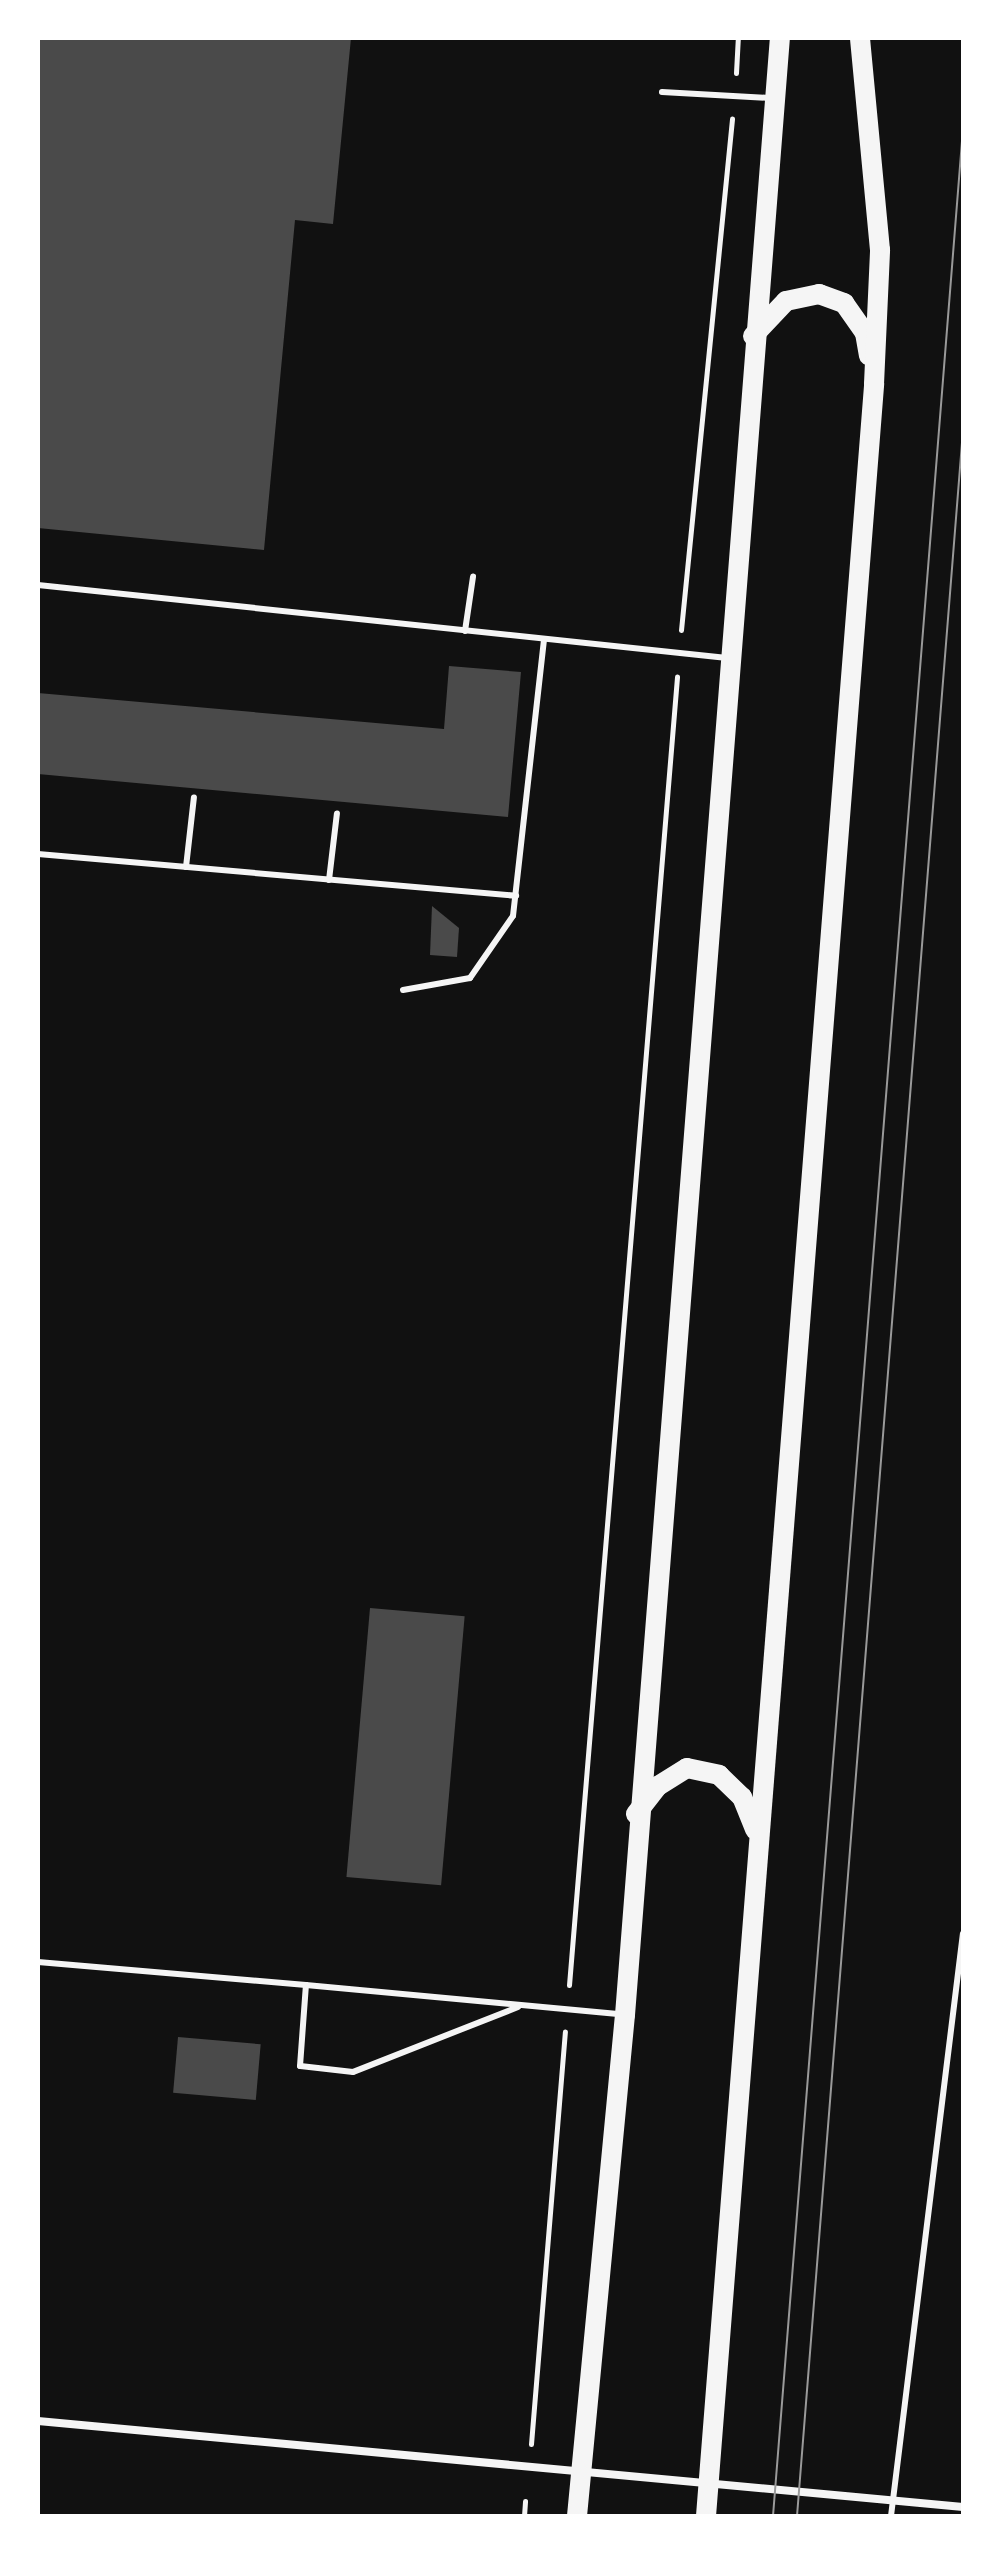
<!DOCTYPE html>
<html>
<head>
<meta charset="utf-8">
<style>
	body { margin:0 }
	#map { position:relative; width:1001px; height:2554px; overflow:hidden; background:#111; font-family:Merriweather,serif }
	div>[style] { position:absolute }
	.building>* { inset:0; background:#4a4a4a; transform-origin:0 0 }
	.path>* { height:5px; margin:-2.5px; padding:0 2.5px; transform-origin:2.5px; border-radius:2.5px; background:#f5f5f5 }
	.service>* { height:6px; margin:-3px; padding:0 3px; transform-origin:3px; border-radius:3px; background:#f5f5f5 }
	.minor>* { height:8px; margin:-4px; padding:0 4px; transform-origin:4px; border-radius:4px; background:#f5f5f5 }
	.primary>* { height:20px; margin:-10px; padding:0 10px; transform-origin:10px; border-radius:10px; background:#f5f5f5 }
	.tram>* { height:2px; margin:-1px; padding:0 1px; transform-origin:1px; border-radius:1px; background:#9a9a9a }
	span { translate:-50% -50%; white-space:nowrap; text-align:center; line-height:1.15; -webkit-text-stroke:8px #fff; paint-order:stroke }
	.frame { position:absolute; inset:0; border:40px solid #fff; pointer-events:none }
</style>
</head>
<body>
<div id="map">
	<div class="building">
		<div style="clip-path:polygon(38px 38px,351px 38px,333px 224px,295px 220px,264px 550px,38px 528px)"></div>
		<div style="clip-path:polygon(449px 666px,521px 672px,508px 817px,38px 774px,38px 693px,444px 729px)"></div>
		<div style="clip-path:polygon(432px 906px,459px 928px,457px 957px,430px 955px)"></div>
		<div style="left:370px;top:1608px;width:95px;height:270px;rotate:5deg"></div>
		<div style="left:178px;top:2037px;width:83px;height:56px;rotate:5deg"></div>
	</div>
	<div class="path">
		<div style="left:736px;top:73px;width:35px;rotate:-87deg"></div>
		<div style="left:681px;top:630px;width:514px;rotate:-84.3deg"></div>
		<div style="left:569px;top:1985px;width:1313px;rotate:-85.28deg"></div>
		<div style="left:531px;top:2444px;width:414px;rotate:-85.3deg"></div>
		<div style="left:524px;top:2516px;width:15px;rotate:-86deg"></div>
	</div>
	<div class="service">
		<div style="left:662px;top:92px;width:108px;rotate:3.2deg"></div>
		<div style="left:38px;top:585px;width:693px;rotate:6.05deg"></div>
		<div style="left:465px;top:631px;width:55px;rotate:-81.6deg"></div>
		<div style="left:38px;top:854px;width:480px;rotate:5deg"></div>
		<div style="left:186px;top:867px;width:70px;rotate:-83.5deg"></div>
		<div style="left:329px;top:880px;width:67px;rotate:-83.2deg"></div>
		<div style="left:403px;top:990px;width:68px;rotate:-10.2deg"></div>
		<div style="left:470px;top:978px;width:75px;rotate:-55.3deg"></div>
		<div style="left:513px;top:916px;width:278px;rotate:-83.6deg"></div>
		<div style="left:38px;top:1962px;width:269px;rotate:4.9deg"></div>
		<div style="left:518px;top:2007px;width:177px;rotate:158.5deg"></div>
		<div style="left:353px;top:2072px;width:53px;rotate:-173.5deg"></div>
		<div style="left:300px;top:2066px;width:81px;rotate:-85.8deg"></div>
		<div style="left:306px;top:1985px;width:316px;rotate:5.3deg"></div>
		<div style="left:891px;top:2516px;width:587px;rotate:-82.96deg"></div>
	</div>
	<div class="minor">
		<div style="left:38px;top:2421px;width:929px;rotate:5.31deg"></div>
	</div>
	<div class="primary">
		<div style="left:753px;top:336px;width:48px;rotate:-46.7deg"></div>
		<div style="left:786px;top:301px;width:34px;rotate:-12deg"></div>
		<div style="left:819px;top:294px;width:27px;rotate:20deg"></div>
		<div style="left:844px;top:303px;width:37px;rotate:55deg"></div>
		<div style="left:865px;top:333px;width:23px;rotate:80deg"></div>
		<div style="left:636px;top:1814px;width:36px;rotate:-52deg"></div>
		<div style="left:658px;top:1786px;width:34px;rotate:-32deg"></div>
		<div style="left:687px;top:1768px;width:33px;rotate:12deg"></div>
		<div style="left:719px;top:1775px;width:32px;rotate:44deg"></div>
		<div style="left:742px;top:1797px;width:35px;rotate:68deg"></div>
		<div style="left:577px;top:2516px;width:503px;rotate:-84.53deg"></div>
		<div style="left:625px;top:2015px;width:1983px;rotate:-85.52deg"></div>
		<div style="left:706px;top:2516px;width:2139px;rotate:-85.49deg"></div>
		<div style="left:874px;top:384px;width:134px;rotate:-87.4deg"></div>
		<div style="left:880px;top:250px;width:213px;rotate:-95.4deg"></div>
	</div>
	<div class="tram">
		<div style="left:773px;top:2516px;width:2394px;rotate:-85.45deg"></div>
		<div style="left:797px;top:2516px;width:2091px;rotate:-85.45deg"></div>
	</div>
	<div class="frame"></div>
</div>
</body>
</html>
